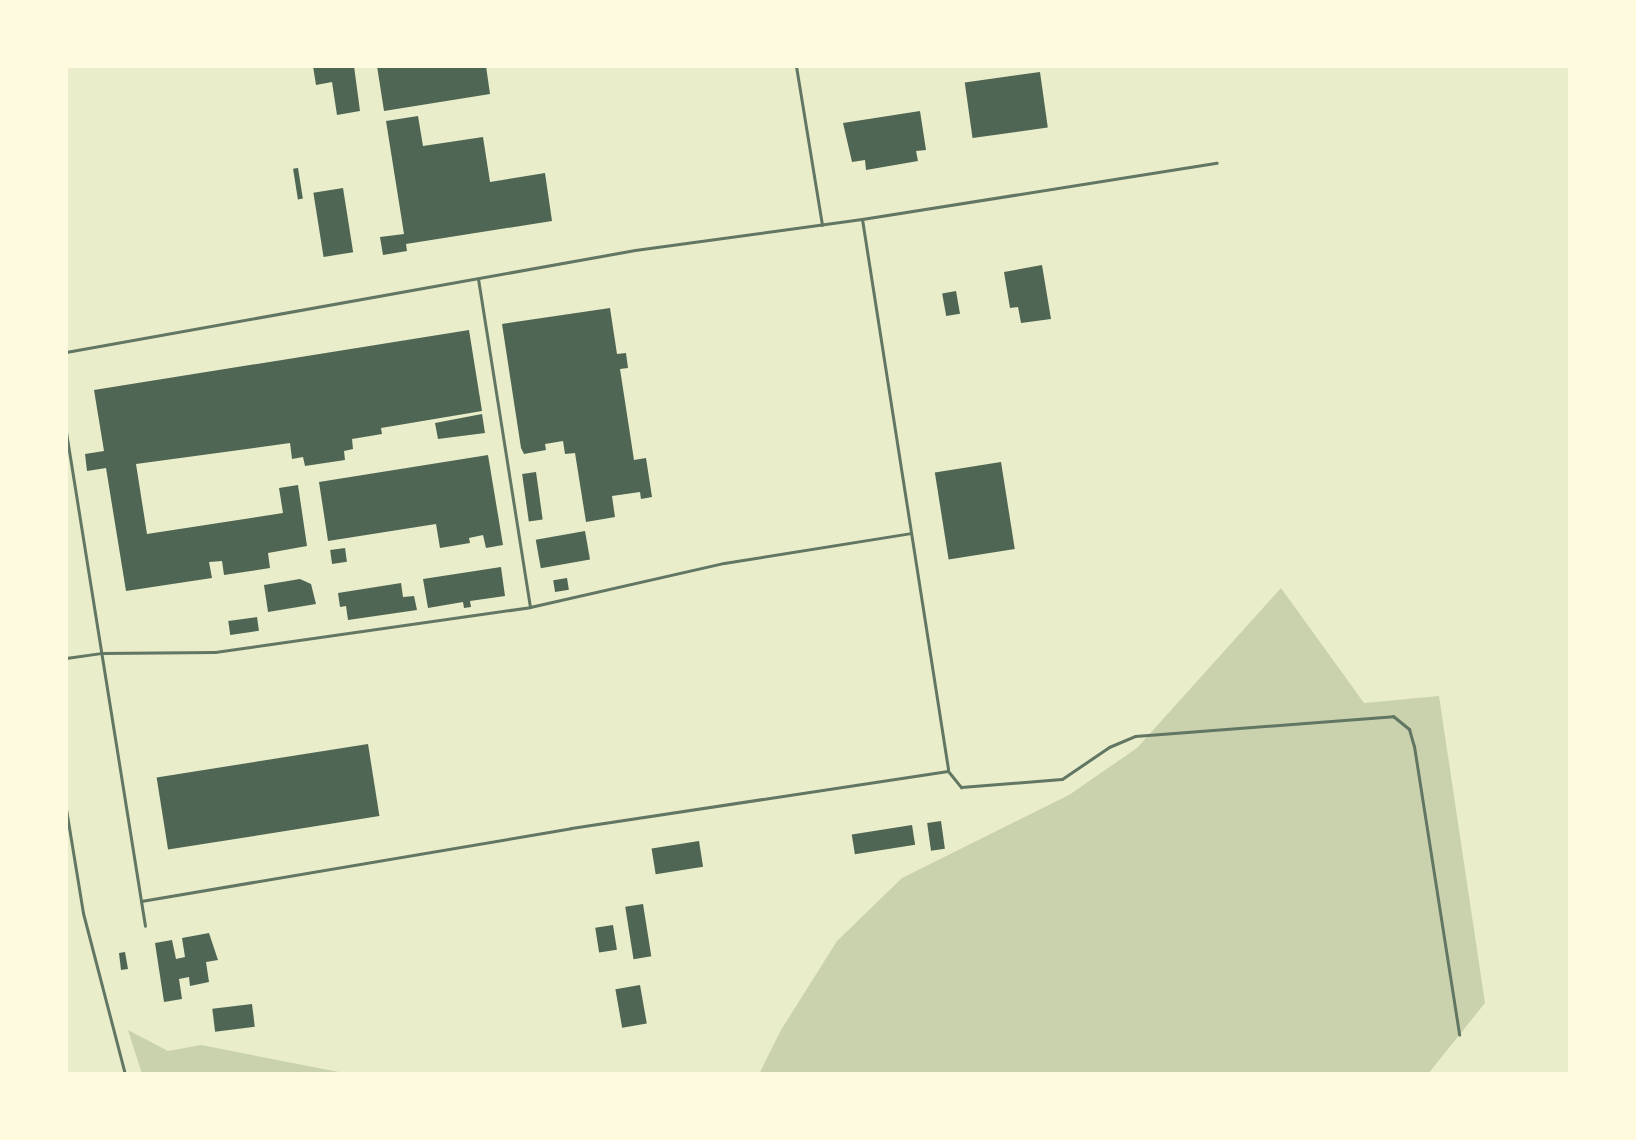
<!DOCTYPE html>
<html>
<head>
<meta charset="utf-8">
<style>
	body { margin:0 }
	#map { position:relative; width:1636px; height:1140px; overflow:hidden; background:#e9edc9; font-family:"IBM Plex Serif",serif }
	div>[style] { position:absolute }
	.green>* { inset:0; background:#cad2ad }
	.building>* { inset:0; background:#4f6655; transform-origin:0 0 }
	.service>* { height:3px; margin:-1.5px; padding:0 1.5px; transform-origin:1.5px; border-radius:1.5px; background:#617663 }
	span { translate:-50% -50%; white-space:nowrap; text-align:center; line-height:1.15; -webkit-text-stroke:8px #fefae0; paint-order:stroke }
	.frame { position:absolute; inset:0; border:68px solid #fefae0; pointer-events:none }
</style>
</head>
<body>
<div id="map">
	<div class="green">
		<div style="clip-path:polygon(1281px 588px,1364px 703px,1439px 696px,1485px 1003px,1428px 1074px,759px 1074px,781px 1030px,837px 941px,902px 878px,1069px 795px,1137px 748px)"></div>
		<div style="clip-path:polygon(128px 1030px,168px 1051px,201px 1045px,349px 1074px,142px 1074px)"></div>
	</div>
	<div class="building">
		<div style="clip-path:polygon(313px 66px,354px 66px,360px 111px,337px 115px,332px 82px,316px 85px)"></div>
		<div style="clip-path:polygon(377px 66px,486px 66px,490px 94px,384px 111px)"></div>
		<div style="left:1040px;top:72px;width:56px;height:76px;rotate:82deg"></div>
		<div style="clip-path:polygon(920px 111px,926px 150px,916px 151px,918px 161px,866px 170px,865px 160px,852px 162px,843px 123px)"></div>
		<div style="clip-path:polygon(418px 116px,423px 146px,483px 137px,490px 182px,545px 173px,552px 221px,406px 244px,407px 251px,383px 255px,380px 237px,404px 234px,386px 121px)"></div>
		<div style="left:298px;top:168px;width:31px;height:5px;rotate:81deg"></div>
		<div style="left:343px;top:188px;width:65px;height:30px;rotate:81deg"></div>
		<div style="clip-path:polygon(1042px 265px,1051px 319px,1021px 323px,1018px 307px,1010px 308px,1004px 272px)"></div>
		<div style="left:956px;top:291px;width:23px;height:14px;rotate:80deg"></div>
		<div style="clip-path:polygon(610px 308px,617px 354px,626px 353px,628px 368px,620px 369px,634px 460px,646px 458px,652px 497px,641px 499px,640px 492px,612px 496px,615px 517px,586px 522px,575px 453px,565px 454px,563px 441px,545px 444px,546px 450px,524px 454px,521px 448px,502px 324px)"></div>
		<div style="clip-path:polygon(469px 330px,482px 411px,381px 428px,382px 434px,352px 439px,353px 449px,344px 451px,345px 460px,305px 466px,303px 457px,292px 459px,290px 443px,136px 464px,147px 534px,283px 513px,279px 488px,298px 485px,307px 546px,268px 553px,270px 568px,224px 575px,222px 561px,209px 562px,212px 578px,126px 591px,106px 468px,87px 471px,85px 454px,104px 451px,94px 390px)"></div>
		<div style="clip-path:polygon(482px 414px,485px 433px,438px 439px,435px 423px)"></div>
		<div style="clip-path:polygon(488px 455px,503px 545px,486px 548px,483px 535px,469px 538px,470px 543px,440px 548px,436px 524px,328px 541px,319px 482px)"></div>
		<div style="left:1001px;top:462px;width:88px;height:67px;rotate:81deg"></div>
		<div style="left:536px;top:472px;width:48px;height:14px;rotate:82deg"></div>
		<div style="left:585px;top:531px;width:29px;height:50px;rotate:80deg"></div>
		<div style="left:345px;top:548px;width:14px;height:15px;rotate:82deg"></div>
		<div style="clip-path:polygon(501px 567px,505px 596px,470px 601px,471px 607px,464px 608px,463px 602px,428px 608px,423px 579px)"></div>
		<div style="left:567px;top:578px;width:12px;height:14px;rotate:81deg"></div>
		<div style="clip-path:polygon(300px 579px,311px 584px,316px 604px,268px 612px,264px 585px)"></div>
		<div style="clip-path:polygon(401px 583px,403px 597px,414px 596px,417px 610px,348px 620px,346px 606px,340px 607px,338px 593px)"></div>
		<div style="left:257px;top:617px;width:14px;height:29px;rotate:82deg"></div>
		<div style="left:368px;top:744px;width:73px;height:214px;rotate:81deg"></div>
		<div style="left:941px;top:821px;width:28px;height:14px;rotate:82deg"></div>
		<div style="left:912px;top:825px;width:20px;height:61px;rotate:81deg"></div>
		<div style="left:699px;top:841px;width:26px;height:48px;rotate:81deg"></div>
		<div style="left:643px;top:904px;width:53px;height:18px;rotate:81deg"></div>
		<div style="left:613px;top:925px;width:25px;height:18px;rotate:81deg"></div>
		<div style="clip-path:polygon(209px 933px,218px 960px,206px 962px,209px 982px,190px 986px,189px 977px,179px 979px,182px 999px,164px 1002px,155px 943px,172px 940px,176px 959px,185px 957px,182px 938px)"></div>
		<div style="clip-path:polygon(125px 952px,128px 969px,121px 970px,119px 953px)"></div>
		<div style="left:640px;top:985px;width:39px;height:25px;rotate:80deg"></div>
		<div style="left:252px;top:1004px;width:23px;height:40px;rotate:83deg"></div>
	</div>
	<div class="service">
		<div style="left:796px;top:66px;width:161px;rotate:80.7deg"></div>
		<div style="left:862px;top:219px;width:359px;rotate:-9deg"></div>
		<div style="left:66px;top:352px;width:578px;rotate:-10.16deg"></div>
		<div style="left:635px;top:250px;width:229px;rotate:-7.8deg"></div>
		<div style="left:862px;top:219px;width:557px;rotate:81.11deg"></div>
		<div style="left:66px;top:432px;width:500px;rotate:80.91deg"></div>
		<div style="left:530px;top:607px;width:199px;rotate:-12.8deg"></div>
		<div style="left:724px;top:563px;width:189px;rotate:-9.1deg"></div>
		<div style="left:66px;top:658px;width:35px;rotate:-8deg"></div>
		<div style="left:101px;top:653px;width:114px;rotate:-0.5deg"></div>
		<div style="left:215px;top:652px;width:318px;rotate:-8.1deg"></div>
		<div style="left:530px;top:607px;width:331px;rotate:-99deg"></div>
		<div style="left:66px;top:809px;width:105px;rotate:80.7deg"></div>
		<div style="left:83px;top:913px;width:166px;rotate:75.4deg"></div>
		<div style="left:141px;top:901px;width:436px;rotate:-9.6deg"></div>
		<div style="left:571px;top:828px;width:381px;rotate:-8.6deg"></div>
		<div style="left:948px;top:771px;width:21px;rotate:51deg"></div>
		<div style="left:961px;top:787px;width:101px;rotate:-4.5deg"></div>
		<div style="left:1062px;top:779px;width:57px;rotate:-34.2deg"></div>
		<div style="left:1109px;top:747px;width:28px;rotate:-23deg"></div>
		<div style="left:1135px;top:736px;width:259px;rotate:-4.4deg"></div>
		<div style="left:1393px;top:716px;width:21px;rotate:39deg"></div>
		<div style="left:1409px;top:729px;width:18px;rotate:74deg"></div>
		<div style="left:1414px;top:746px;width:292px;rotate:81.1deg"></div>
	</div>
	<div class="frame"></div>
</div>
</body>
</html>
